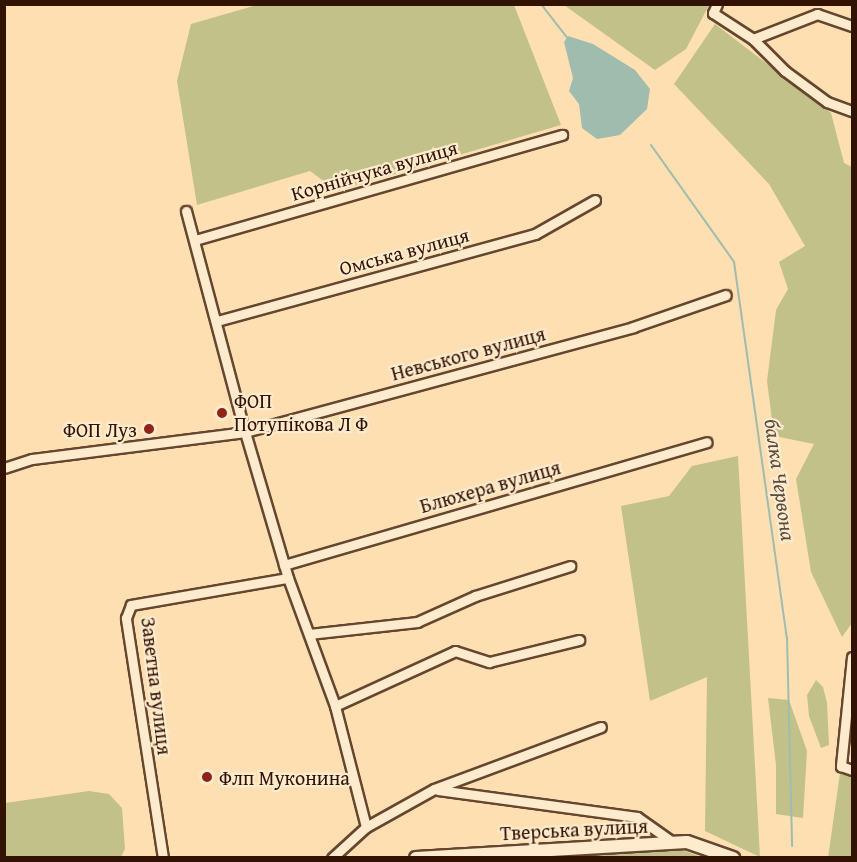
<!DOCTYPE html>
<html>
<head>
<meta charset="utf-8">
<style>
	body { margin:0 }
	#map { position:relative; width:857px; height:862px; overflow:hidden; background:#fddfb2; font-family:"Gentium Book Plus",serif }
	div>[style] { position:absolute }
	.green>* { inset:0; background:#c2c18a }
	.water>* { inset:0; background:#9fbcae }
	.stream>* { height:2px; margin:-1px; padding:0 1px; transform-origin:1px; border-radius:1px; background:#9fbcae }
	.roads { filter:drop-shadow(2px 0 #65462f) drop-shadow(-2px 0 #65462f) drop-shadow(0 2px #65462f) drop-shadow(0 -2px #65462f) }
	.minor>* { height:9px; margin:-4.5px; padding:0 4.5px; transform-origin:4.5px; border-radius:4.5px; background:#feeacd }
	.secondary>* { height:12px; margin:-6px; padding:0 6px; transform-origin:6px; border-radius:6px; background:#feeacd }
	.dots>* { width:16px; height:16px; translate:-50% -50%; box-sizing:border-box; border:3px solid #feeacd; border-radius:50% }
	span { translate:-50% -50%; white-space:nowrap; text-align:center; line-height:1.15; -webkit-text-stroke:4.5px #feeacd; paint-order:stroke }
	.street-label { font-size:20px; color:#321303 }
	.poi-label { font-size:20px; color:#321303 }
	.left { translate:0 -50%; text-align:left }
	.right { translate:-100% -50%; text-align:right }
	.water-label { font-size:21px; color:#584e3f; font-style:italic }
	.frame { position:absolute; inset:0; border:6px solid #321303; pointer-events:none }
</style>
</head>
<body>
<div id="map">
	<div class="green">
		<div style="clip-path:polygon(257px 5px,514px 5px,561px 125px,337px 191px,310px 171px,197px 205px,177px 81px,191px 24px)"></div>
		<div style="clip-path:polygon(564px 5px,709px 5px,686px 49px,655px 70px)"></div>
		<div style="clip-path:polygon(715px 24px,831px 113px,844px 163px,852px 167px,852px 623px,842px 637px,811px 572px,796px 479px,814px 444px,774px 436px,767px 381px,776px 310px,788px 289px,779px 262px,805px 246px,769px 184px,674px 84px)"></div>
		<div style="clip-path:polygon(738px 456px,760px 857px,705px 831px,707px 677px,650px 701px,621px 506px,669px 496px,692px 466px)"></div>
		<div style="clip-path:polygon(816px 680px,823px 687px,827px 703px,829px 745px,821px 748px,809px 716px,807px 695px)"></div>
		<div style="clip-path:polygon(768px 698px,789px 700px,807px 751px,803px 818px,776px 814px,776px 765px)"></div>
		<div style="clip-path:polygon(841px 766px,852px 771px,852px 857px,828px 858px)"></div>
		<div style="clip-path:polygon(89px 791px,109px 794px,122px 808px,125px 849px,121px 857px,5px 857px,5px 803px)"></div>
		<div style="clip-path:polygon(677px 848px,701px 857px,552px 858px)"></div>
	</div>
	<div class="water">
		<div style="clip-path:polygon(568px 36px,593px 44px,635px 70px,650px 89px,647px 109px,620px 135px,597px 139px,582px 128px,579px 104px,569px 91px,573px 78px,564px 42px)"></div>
	</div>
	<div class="stream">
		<div style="left:541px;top:4px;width:46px;rotate:52.1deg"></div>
		<div style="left:651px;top:145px;width:143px;rotate:54.6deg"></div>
		<div style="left:734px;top:262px;width:379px;rotate:82deg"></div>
		<div style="left:787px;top:637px;width:209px;rotate:88.6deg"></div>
	</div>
	<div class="roads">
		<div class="minor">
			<div style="left:717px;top:4px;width:10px;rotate:114deg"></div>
			<div style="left:713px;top:13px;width:48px;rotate:33deg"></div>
			<div style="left:753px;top:39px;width:69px;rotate:-21.3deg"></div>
			<div style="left:817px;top:14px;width:37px;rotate:19deg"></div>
			<div style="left:753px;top:39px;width:45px;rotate:45deg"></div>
			<div style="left:785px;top:71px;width:52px;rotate:36.4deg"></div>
			<div style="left:827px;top:102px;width:27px;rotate:20deg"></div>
			<div style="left:186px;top:211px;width:229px;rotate:75.1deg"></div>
			<div style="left:245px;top:432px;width:152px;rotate:73.6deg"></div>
			<div style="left:288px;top:578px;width:136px;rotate:69.8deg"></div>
			<div style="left:335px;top:706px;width:125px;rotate:75.6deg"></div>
			<div style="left:366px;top:827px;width:46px;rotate:137.6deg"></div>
			<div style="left:195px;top:240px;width:382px;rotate:-16deg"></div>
			<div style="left:217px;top:321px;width:330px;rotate:-15.3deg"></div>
			<div style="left:535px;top:234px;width:69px;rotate:-29.5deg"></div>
			<div style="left:4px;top:468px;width:29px;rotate:-18deg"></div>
			<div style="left:32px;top:459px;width:215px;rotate:-7.2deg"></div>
			<div style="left:245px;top:432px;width:402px;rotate:-15.1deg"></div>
			<div style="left:633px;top:327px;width:98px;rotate:-19deg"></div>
			<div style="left:284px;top:565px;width:440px;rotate:-16.2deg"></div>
			<div style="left:309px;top:634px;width:109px;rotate:-6.3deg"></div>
			<div style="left:417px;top:622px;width:64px;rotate:-24.1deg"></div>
			<div style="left:475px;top:596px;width:100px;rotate:-17.5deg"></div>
			<div style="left:852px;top:657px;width:110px;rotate:95.8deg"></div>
			<div style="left:841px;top:766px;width:12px;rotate:20deg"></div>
			<div style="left:335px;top:706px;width:132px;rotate:-24.6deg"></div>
			<div style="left:455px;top:651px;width:36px;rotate:18deg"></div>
			<div style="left:489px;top:662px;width:93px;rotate:-13.7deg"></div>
			<div style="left:438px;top:790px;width:201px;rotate:7.7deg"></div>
			<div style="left:637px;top:817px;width:45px;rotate:35.1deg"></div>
			<div style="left:366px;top:827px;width:78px;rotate:-29.2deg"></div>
			<div style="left:434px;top:789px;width:178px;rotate:-20.4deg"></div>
			<div style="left:163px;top:858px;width:243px;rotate:-98.8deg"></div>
			<div style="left:126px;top:618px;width:14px;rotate:-69deg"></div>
			<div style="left:131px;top:605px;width:159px;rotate:-9.8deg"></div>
		</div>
		<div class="secondary">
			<div style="left:416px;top:858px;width:271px;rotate:-3.4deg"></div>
			<div style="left:687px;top:842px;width:49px;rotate:19.2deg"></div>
		</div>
	</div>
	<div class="dots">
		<div style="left:222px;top:413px;background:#8f2418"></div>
		<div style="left:149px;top:429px;background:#8f2418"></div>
		<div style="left:207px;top:777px;background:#8f2418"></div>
	</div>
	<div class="street-label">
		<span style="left:374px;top:170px;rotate:-16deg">Корнійчука вулиця</span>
		<span style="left:404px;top:251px;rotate:-15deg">Омська вулиця</span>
		<span style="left:468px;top:353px;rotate:-15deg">Невського вулиця</span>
		<span style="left:490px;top:486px;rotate:-16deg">Блюхера вулиця</span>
		<span style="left:157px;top:686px;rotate:83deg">Заветна вулиця</span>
		<span style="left:574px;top:829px;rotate:-3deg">Тверська вулиця</span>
	</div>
	<div class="poi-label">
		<span class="left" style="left:234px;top:412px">ФОП<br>Потупікова Л Ф</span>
		<span class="right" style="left:137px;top:429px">ФОП Луз</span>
		<span class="left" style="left:219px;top:777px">Флп Муконина</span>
	</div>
	<div class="water-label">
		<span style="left:780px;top:480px;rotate:82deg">балка Червона</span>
	</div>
	<div class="frame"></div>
</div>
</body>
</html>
